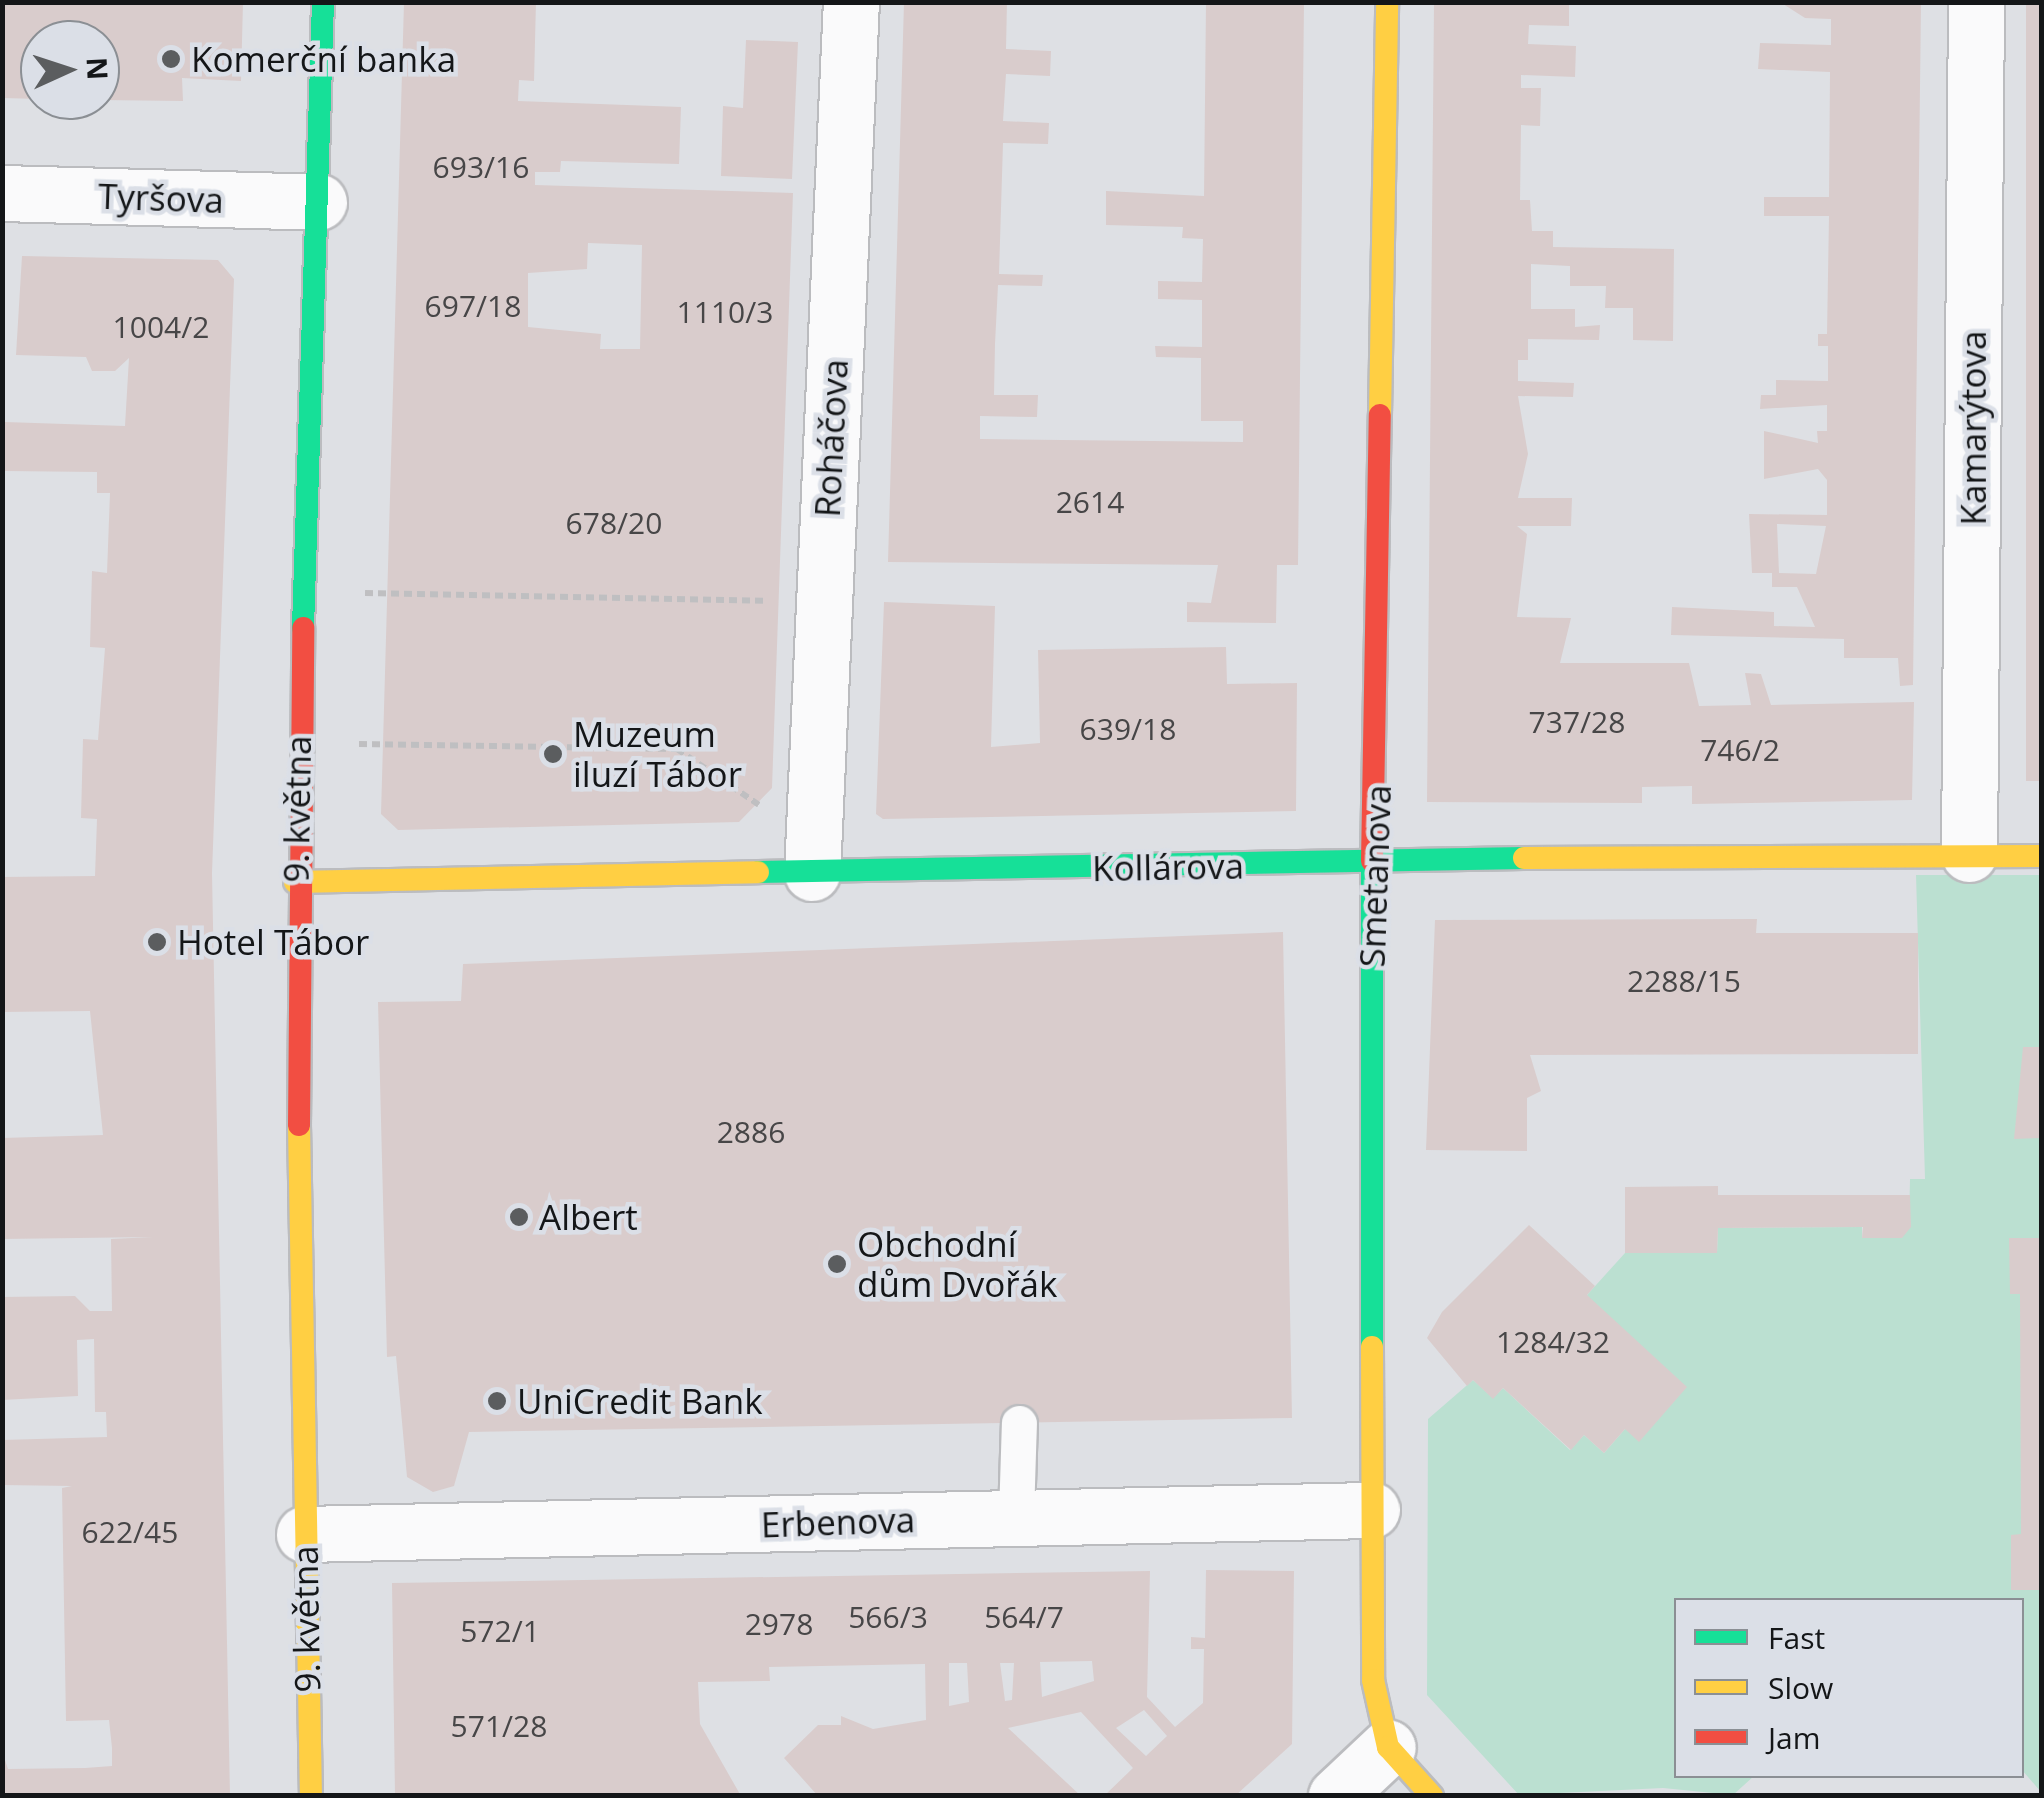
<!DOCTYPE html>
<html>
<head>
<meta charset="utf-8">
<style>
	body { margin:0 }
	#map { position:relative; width:2044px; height:1798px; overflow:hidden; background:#dee0e4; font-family:"Open Sans",sans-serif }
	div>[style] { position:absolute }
	.green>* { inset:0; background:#bbe0d1 }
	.building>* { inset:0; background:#d9cccc; transform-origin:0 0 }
	.path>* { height:6px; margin-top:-3px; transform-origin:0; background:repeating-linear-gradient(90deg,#bfbfc1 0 8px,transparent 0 13px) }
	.roads { filter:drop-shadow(2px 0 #bbbcbf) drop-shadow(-2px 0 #bbbcbf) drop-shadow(0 2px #bbbcbf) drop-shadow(0 -2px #bbbcbf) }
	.lane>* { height:35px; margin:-17.5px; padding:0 17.5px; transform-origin:17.5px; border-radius:17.5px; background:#fafafb }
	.street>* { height:55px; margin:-27.5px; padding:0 27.5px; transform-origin:27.5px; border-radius:27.5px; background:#fafafb }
	.fast>* { height:22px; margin:-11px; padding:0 11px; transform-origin:11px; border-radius:11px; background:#16e098 }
	.slow>* { height:22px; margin:-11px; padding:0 11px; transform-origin:11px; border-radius:11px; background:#ffcf43 }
	.jam>* { height:22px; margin:-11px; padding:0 11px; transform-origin:11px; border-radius:11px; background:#f24e42 }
	.dots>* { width:28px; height:28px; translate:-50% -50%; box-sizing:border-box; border:5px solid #dbdfe7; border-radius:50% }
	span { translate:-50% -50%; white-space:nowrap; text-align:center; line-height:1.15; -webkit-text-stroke:9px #dbdfe7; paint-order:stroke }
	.number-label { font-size:30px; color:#474647 }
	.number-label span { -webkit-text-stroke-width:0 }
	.poi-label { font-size:35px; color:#141618 }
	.left { translate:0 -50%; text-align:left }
	.street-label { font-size:35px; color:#141618 }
	.frame { position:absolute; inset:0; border:5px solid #141618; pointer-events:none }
	.legend { position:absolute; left:1674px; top:1598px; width:350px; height:180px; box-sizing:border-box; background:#dbdfe7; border:2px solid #8b8f94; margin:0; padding:12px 18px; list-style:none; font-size:30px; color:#141618 }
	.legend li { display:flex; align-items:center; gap:20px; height:50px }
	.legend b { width:50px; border:2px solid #8b8f94 }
	.north { position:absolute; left:20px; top:20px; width:100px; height:100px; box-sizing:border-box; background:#dbdfe7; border:2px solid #8b8f94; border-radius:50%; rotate:87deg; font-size:28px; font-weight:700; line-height:40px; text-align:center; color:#141618 }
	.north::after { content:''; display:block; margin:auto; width:35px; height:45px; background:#5b5d5f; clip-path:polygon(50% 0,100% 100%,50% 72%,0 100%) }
</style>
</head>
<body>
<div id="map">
	<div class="green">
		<div style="clip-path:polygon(1916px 875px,2041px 875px,2041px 1792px,2022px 1770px,2022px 1600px,1676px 1600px,1676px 1776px,1754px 1776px,1733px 1795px,1663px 1788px,1519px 1795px,1427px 1695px,1428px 1419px,1473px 1380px,1493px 1398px,1503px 1388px,1570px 1450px,1584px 1435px,1604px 1453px,1625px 1429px,1587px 1295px,1625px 1253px,1717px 1253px,1718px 1228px,1862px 1227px,1862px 1238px,1909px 1226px,1910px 1179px,1925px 1179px)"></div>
	</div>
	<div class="building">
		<div style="clip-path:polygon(2px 2px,243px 2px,241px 81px,182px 78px,183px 101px,100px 100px,100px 40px,40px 40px,40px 99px,2px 98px)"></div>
		<div style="clip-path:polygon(evenodd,404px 2px,536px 2px,534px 81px,519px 80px,518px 101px,681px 107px,679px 164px,561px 161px,560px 172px,535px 172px,535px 185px,793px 193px,772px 788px,739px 822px,398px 830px,381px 814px,404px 2px,588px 243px,642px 245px,640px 349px,600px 349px,601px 334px,528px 327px,528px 273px,587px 269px,588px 243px)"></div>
		<div style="clip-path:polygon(904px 2px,1007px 2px,1006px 49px,1051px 51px,1050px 76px,1006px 74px,1003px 121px,1049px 123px,1048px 144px,1003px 143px,999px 274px,1043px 275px,1042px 286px,998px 285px,995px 344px,994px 395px,1038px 395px,1037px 417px,980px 416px,980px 439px,1243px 442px,1243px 421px,1201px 421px,1201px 358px,1156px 357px,1155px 346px,1202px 347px,1202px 300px,1158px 299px,1158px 281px,1202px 282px,1203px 239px,1182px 238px,1183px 227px,1106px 225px,1106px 191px,1204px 196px,1206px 2px,1304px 2px,1298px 565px,1277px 565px,1276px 623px,1187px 622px,1187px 602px,1211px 603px,1218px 565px,888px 562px)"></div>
		<div style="clip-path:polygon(1434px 2px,1569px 2px,1569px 26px,1529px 25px,1528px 44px,1576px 46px,1575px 77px,1521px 75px,1521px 88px,1541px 88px,1540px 126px,1521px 125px,1520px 200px,1530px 200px,1532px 231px,1553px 231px,1553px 247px,1674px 249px,1673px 341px,1633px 340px,1633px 308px,1605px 308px,1606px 286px,1570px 286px,1570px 266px,1531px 264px,1531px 309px,1575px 309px,1575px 327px,1600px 325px,1599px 340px,1528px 339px,1528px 360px,1518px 360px,1518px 381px,1574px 383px,1573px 397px,1518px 396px,1528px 454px,1518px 498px,1572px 498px,1571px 526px,1517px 526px,1527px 534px,1517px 617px,1571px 618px,1560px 663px,1689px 663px,1699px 706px,1751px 705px,1745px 673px,1761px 674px,1771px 705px,1914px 702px,1912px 800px,1692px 804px,1692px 786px,1642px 787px,1642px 803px,1427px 802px)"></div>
		<div style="clip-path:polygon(evenodd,1780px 2px,1921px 2px,1913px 685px,1900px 686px,1898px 658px,1844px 658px,1844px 639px,1671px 635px,1672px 607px,1774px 612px,1774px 626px,1815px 627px,1797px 587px,1772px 587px,1772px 573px,1752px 573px,1749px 514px,1827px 515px,1827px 480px,1818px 469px,1764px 479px,1764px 431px,1818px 443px,1817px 431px,1827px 431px,1827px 405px,1760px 409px,1761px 395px,1776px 395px,1776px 380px,1828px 381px,1828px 346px,1818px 346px,1818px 334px,1827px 334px,1829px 216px,1764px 216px,1764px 197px,1829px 197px,1830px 72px,1758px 69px,1760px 43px,1831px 45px,1831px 19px,1805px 18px,1780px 2px,1777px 524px,1826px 526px,1816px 574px,1779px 573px,1777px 524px)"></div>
		<div style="left:2026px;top:2px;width:16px;height:779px"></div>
		<div style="clip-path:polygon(746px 40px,798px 42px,792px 179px,721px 176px,723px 106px,743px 108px)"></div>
		<div style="clip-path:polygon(22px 256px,218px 260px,234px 279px,212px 873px,230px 1796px,2px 1796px,2px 1751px,8px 1769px,85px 1768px,112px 1766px,112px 1748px,109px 1720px,66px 1721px,62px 1488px,72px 1486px,2px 1485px,2px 1440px,107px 1437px,106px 1412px,95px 1412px,94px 1339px,77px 1340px,78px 1396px,2px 1400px,2px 1297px,75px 1296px,90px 1311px,112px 1311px,111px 1239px,153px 1237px,2px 1239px,2px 1138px,103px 1135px,90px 1011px,2px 1012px,2px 877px,95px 876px,97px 819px,81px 818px,83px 739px,98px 740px,105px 648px,90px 647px,92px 571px,107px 573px,110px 493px,97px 493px,97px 472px,5px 471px,5px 422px,125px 426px,129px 358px,115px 371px,92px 371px,86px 357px,16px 355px)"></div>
		<div style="clip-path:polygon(884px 602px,995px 606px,991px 747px,1040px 743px,1038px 650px,1226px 647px,1227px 684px,1297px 683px,1296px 811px,883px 819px,876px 814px)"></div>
		<div style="clip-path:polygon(1757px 919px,1756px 933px,1918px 933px,1918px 1054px,1530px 1055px,1541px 1091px,1527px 1098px,1527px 1151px,1426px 1150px,1435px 920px)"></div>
		<div style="clip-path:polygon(1283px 932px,1292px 1418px,469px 1432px,454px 1486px,433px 1492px,407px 1477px,396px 1356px,387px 1357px,378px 1002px,461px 1001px,463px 964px)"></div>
		<div style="clip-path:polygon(2023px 1047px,2042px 1047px,2042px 1138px,2014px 1139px)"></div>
		<div style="clip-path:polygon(1718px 1186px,1718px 1195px,1910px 1195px,1911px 1227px,1902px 1238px,1862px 1238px,1863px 1227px,1718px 1228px,1717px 1253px,1625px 1253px,1625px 1187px)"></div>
		<div style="clip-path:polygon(1529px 1225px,1595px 1286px,1587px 1295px,1687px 1387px,1639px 1442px,1625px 1429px,1604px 1453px,1584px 1435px,1571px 1450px,1503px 1388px,1493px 1399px,1473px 1380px,1467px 1386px,1427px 1338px,1442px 1312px)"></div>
		<div style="clip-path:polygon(2009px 1238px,2042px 1238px,2042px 1590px,2011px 1590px,2011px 1535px,2021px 1534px,2020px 1294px,2010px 1294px)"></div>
		<div style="clip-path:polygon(evenodd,1206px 1570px,1294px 1571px,1292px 1744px,1235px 1796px,1104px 1796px,1133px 1768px,1081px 1712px,1008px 1728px,1081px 1796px,818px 1796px,784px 1758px,818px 1725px,841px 1725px,841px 1716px,873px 1729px,926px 1720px,925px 1664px,769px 1667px,770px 1681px,698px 1682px,700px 1724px,741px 1796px,395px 1796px,392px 1583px,1150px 1571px,1147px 1697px,1175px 1727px,1203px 1703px,1204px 1649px,1191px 1649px,1191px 1637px,1205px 1638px,1206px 1570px,1092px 1661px,1094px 1681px,1042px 1697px,1040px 1662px,1092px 1661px,1206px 1570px,949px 1663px,967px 1663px,969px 1702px,949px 1706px,949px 1663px,1206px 1570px,1000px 1663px,1014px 1663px,1012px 1700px,1005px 1701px,1000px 1663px,1206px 1570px,1144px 1710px,1167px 1736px,1146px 1756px,1116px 1728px,1144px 1710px)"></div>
	</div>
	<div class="path">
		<div style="left:365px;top:593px;width:403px;rotate:1.1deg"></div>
		<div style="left:359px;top:744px;width:318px;rotate:0.9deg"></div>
		<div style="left:677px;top:749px;width:99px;rotate:34.3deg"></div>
	</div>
	<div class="roads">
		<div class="lane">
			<div style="left:1016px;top:1516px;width:93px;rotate:-88.2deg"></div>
		</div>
		<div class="street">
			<div style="left:2px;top:193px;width:317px;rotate:1.6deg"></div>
			<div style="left:1969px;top:854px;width:852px;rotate:-89.53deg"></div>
			<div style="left:812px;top:873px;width:872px;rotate:-87.44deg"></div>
			<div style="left:304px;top:1534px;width:1068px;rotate:-1.29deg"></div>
			<div style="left:1336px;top:1796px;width:71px;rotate:-43.3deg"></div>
		</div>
		<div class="fast">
			<div style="left:303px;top:628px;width:626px;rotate:-88.17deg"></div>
			<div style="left:1372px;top:861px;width:486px;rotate:90deg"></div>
			<div style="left:758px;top:872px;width:766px;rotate:-1.05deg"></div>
		</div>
		<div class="slow">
			<div style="left:1380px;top:415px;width:413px;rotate:-89deg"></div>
			<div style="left:1524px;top:858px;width:518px;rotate:-0.22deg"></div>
			<div style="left:295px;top:882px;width:463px;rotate:-1.2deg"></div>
			<div style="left:299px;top:1125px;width:671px;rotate:88.98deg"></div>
			<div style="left:1372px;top:1347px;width:333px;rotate:89.8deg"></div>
			<div style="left:1373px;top:1680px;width:69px;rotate:77.4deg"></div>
			<div style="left:1388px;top:1747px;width:66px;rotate:48.1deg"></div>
		</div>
		<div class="jam">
			<div style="left:1372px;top:861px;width:446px;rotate:-89deg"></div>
			<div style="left:299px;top:1125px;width:497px;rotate:-89.5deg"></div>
		</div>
	</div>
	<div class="dots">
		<div style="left:171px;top:59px;background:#5b5d5f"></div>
		<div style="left:553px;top:754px;background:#5b5d5f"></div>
		<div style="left:157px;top:942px;background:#5b5d5f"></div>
		<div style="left:519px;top:1217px;background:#5b5d5f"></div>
		<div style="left:837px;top:1264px;background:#5b5d5f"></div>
		<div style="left:497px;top:1401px;background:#5b5d5f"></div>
	</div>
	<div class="number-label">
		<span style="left:481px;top:167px">693/16</span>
		<span style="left:473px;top:306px">697/18</span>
		<span style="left:725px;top:312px">1110/3</span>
		<span style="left:161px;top:327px">1004/2</span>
		<span style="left:1090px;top:502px">2614</span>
		<span style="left:614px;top:523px">678/20</span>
		<span style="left:1577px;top:722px">737/28</span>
		<span style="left:1128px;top:729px">639/18</span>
		<span style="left:1740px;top:750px">746/2</span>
		<span style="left:1684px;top:981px">2288/15</span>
		<span style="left:751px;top:1132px">2886</span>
		<span style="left:1553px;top:1342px">1284/32</span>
		<span style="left:130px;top:1532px">622/45</span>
		<span style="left:888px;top:1617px">566/3</span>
		<span style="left:1024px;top:1617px">564/7</span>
		<span style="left:779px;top:1624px">2978</span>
		<span style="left:500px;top:1631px">572/1</span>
		<span style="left:499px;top:1726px">571/28</span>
	</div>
	<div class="poi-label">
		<span class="left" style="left:191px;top:59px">Komerční banka</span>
		<span class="left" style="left:573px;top:754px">Muzeum<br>iluzí Tábor</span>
		<span class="left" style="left:177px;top:942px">Hotel Tábor</span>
		<span class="left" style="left:539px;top:1217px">Albert</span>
		<span class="left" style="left:857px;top:1264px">Obchodní<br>dům Dvořák</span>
		<span class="left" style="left:517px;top:1401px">UniCredit Bank</span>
	</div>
	<div class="street-label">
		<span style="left:161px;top:198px;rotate:2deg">Tyršova</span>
		<span style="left:1973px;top:428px;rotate:-90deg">Kamarýtova</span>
		<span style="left:831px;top:438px;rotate:-87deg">Roháčova</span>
		<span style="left:297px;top:809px;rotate:-89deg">9. května</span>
		<span style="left:1168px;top:867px;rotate:-1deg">Kollárova</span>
		<span style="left:1375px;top:876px;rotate:-88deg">Smetanova</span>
		<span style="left:838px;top:1522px;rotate:-2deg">Erbenova</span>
		<span style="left:306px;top:1619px;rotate:-91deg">9. května</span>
	</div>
	<div class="frame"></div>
	<ul class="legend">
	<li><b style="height:12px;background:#16e098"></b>Fast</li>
	<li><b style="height:12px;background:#ffcf43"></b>Slow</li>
	<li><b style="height:12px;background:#f24e42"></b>Jam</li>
	</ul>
	<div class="north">N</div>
</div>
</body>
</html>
